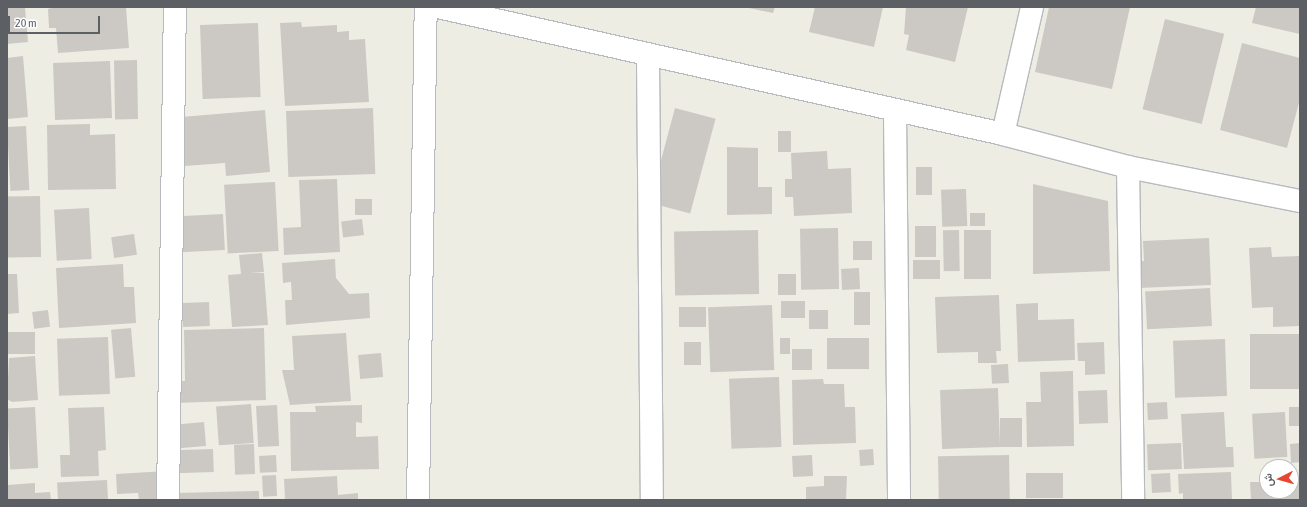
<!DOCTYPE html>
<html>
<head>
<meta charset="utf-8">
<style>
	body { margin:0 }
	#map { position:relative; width:1307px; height:507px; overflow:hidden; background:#eeede4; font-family:"Asap Condensed",Vazirmatn,sans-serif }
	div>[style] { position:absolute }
	.building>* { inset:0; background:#ccc9c4; transform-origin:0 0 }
	.roads { filter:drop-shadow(1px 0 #b7babe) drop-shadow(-1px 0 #b7babe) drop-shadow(0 1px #b7babe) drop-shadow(0 -1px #b7babe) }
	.street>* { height:22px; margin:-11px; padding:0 11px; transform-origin:11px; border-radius:11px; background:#fff }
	span { translate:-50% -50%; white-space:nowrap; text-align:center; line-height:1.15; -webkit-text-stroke:3px #fff; paint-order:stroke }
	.frame { position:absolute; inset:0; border:8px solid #5c6065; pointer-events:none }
	.north { position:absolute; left:1259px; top:459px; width:40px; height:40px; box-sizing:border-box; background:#fff; border:1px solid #bebfc1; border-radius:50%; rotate:264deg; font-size:11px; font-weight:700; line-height:16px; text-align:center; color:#5c6065 }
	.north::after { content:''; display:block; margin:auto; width:14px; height:18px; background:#e64733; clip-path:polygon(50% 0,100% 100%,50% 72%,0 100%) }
	.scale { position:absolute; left:8px; top:16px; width:92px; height:18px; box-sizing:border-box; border:2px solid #5c6065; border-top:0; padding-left:5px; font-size:12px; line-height:14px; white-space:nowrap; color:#5c6065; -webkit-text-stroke:3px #fff; paint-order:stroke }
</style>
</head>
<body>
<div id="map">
	<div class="building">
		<div style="clip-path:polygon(7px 7px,25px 7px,28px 42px,7px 44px)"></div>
		<div style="clip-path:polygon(55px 7px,126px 7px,129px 48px,58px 53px,56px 28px,49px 28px,48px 9px)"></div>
		<div style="clip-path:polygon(744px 7px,775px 7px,773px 13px)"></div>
		<div style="clip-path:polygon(815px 7px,883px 7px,874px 47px,809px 32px)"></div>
		<div style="clip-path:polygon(906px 7px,968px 7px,955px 62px,906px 50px,909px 35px,904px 34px)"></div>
		<div style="clip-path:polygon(1049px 7px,1130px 7px,1112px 89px,1035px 72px)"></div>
		<div style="clip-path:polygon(1256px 7px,1300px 7px,1300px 34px,1252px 23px)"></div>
		<div style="left:1165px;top:19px;width:61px;height:93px;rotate:14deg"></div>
		<div style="clip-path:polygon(301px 22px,302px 27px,337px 25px,337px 32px,349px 31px,349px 40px,365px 39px,369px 102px,285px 106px,280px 23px)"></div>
		<div style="left:258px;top:23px;width:74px;height:58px;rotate:88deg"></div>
		<div style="clip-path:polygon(1242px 43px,1300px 58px,1300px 99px,1287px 148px,1220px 130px)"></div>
		<div style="clip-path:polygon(23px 56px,28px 117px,7px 119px,7px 58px)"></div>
		<div style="left:137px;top:60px;width:59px;height:23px;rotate:89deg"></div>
		<div style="left:110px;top:61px;width:57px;height:57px;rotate:88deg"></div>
		<div style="left:373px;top:108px;width:66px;height:87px;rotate:88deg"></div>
		<div style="left:675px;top:108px;width:42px;height:98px;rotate:15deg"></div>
		<div style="clip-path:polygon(265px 110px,270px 172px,226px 176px,225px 163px,185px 166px,181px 117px)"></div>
		<div style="clip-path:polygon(90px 124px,90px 135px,115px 134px,116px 189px,48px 190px,47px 125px)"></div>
		<div style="left:26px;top:126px;width:64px;height:19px;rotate:87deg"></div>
		<div style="left:778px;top:131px;width:13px;height:21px"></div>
		<div style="clip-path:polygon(727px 147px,758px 148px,758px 187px,772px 187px,772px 214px,727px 215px)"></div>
		<div style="clip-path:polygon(827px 151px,828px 169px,851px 168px,852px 213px,794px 216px,793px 197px,785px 197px,785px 179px,792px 179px,791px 153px)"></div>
		<div style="left:916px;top:167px;width:16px;height:28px"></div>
		<div style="clip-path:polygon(337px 179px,340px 252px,284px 255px,283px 228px,301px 227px,299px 180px)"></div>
		<div style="left:275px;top:182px;width:69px;height:51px;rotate:87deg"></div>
		<div style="clip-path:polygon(1033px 184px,1108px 201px,1110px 271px,1033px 274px)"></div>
		<div style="left:966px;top:189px;width:37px;height:25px;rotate:88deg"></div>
		<div style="left:40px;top:196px;width:61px;height:33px;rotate:89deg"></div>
		<div style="left:355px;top:199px;width:17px;height:16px"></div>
		<div style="left:89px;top:208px;width:51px;height:35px;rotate:87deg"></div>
		<div style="left:985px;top:213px;width:13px;height:15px;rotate:90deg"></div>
		<div style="left:223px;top:214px;width:36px;height:44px;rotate:87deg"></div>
		<div style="left:362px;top:219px;width:16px;height:21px;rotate:83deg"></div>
		<div style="left:936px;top:226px;width:31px;height:21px;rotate:90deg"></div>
		<div style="left:838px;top:228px;width:61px;height:38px;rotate:89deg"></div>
		<div style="left:758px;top:230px;width:64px;height:84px;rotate:89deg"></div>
		<div style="left:959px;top:230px;width:41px;height:16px;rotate:89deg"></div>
		<div style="left:964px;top:230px;width:27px;height:49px"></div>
		<div style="left:134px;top:234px;width:21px;height:23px;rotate:82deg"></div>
		<div style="clip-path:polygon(1209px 238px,1211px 285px,1138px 288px,1136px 262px,1144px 261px,1143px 241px)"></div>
		<div style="left:872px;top:241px;width:19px;height:19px;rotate:90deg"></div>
		<div style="clip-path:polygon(1271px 247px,1272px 257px,1300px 256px,1300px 326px,1273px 327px,1273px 307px,1252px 308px,1249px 248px)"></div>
		<div style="clip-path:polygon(262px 253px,264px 272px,251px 273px,264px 273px,268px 325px,232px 327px,228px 275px,241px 274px,239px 255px)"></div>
		<div style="clip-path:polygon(335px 259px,336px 278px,349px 294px,369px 293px,370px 318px,286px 325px,285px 300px,292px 300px,291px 282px,283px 283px,282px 263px)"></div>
		<div style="left:940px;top:260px;width:19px;height:27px;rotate:90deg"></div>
		<div style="clip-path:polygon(123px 264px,124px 287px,134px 287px,136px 323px,59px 328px,56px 268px)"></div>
		<div style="left:859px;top:268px;width:21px;height:18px;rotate:87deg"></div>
		<div style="clip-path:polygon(7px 274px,17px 274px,19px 313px,7px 314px)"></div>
		<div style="left:778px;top:274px;width:18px;height:21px"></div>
		<div style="left:1210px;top:288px;width:38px;height:65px;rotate:87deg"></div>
		<div style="left:854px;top:292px;width:16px;height:33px"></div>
		<div style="clip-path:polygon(999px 295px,1001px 351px,996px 351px,997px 363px,978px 363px,978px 352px,937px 353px,935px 297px)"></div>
		<div style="left:781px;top:301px;width:24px;height:17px"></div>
		<div style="left:209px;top:302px;width:24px;height:27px;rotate:88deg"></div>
		<div style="clip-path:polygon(1038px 303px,1038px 320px,1074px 319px,1075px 360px,1018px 362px,1016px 304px)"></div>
		<div style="left:772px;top:305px;width:65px;height:64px;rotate:88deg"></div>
		<div style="left:679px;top:307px;width:27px;height:20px"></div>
		<div style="left:48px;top:310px;width:17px;height:16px;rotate:83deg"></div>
		<div style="left:809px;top:310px;width:19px;height:19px"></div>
		<div style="left:131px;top:328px;width:49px;height:20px;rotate:85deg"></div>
		<div style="clip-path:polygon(264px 328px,266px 400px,175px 403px,174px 381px,185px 381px,184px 330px)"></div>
		<div style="left:35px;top:332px;width:22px;height:28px;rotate:90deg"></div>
		<div style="clip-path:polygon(346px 333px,351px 401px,290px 405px,282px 370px,294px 370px,292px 336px)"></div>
		<div style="left:1300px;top:334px;width:55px;height:50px;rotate:90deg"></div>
		<div style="left:108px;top:337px;width:57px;height:51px;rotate:88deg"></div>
		<div style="left:780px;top:338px;width:10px;height:16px"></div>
		<div style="left:869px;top:338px;width:31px;height:42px;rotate:90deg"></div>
		<div style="left:1225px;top:339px;width:57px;height:52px;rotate:88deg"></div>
		<div style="left:684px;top:342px;width:17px;height:23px"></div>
		<div style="clip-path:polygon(1104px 342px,1105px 374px,1085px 375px,1085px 361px,1078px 361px,1077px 343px)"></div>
		<div style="left:812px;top:349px;width:21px;height:20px;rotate:90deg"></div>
		<div style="left:381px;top:353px;width:24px;height:23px;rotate:85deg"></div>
		<div style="clip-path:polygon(35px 356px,38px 400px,12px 402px,7px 399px,9px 358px)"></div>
		<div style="left:1008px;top:364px;width:19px;height:17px;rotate:87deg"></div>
		<div style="clip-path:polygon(1073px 371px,1074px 446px,1027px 447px,1026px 402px,1041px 402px,1040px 372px)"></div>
		<div style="left:779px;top:377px;width:70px;height:50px;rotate:88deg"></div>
		<div style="clip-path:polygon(823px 379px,824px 384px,844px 384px,845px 407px,855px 407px,856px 443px,793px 445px,792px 380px)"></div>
		<div style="left:998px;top:388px;width:59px;height:58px;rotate:88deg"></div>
		<div style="left:1107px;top:390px;width:33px;height:29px;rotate:88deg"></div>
		<div style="left:1167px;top:402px;width:17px;height:20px;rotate:87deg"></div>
		<div style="left:251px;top:404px;width:39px;height:35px;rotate:86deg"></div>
		<div style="left:277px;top:405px;width:41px;height:21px;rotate:87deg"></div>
		<div style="clip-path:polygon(362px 405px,362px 423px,356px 422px,356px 437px,378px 436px,379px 469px,291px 471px,290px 412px,316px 412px,315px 406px)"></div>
		<div style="left:35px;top:407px;width:61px;height:28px;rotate:87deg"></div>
		<div style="clip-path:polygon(104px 407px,106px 450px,98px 451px,99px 476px,61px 477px,60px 455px,70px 455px,68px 408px)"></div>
		<div style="left:1289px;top:407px;width:11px;height:19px"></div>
		<div style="clip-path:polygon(1224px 412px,1226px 447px,1233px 447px,1234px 467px,1184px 469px,1181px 414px)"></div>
		<div style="left:1285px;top:412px;width:45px;height:33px;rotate:87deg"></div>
		<div style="left:1000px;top:418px;width:22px;height:29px"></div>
		<div style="left:204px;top:422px;width:24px;height:33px;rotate:85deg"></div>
		<div style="left:1181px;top:443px;width:26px;height:34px;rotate:88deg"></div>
		<div style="clip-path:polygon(1300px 443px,1300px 462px,1291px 463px,1290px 444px)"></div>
		<div style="left:254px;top:444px;width:30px;height:20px;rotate:88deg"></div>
		<div style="left:213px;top:449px;width:23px;height:39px;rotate:88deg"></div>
		<div style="left:873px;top:449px;width:16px;height:14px;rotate:86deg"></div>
		<div style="left:276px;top:455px;width:17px;height:17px;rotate:87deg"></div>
		<div style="left:812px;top:455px;width:21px;height:20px;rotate:87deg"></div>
		<div style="left:1009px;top:455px;width:45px;height:71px;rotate:89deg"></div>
		<div style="clip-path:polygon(166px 471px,168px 500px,139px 500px,138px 493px,117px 494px,116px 474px)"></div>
		<div style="clip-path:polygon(1231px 472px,1232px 500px,1183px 500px,1183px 493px,1179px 494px,1178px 474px)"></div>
		<div style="left:1063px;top:473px;width:25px;height:37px;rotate:90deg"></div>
		<div style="left:1170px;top:473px;width:19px;height:19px;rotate:87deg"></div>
		<div style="left:276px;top:475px;width:21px;height:14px;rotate:87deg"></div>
		<div style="clip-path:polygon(337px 476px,338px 495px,358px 493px,358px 500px,285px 500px,284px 479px)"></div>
		<div style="clip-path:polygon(824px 476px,847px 476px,846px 500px,806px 500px,806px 487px,824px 486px)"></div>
		<div style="left:107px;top:480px;width:20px;height:50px;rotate:87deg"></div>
		<div style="clip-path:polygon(1300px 480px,1300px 500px,1251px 500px,1250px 482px,1267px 482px,1267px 491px,1291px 491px,1291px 481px)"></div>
		<div style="clip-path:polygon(35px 483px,35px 493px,50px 492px,51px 500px,7px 500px,7px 485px)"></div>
		<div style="clip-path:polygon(259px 491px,259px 500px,176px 500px,176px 493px)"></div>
	</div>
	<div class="roads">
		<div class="street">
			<div style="left:438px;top:7px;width:579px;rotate:12.67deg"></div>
			<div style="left:1003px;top:134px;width:129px;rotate:14.8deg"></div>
			<div style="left:1128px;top:167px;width:175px;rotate:11.2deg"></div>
			<div style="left:648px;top:57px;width:443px;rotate:89.5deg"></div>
			<div style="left:895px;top:112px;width:388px;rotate:89.4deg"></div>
			<div style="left:1003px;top:134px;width:130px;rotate:-77.1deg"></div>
			<div style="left:1128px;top:167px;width:333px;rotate:89.1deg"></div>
			<div style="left:168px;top:500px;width:493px;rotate:-89.2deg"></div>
			<div style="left:418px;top:500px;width:493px;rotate:-89.1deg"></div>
		</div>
	</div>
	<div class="frame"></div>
	<div class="north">ش</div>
	<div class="scale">20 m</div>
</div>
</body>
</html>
